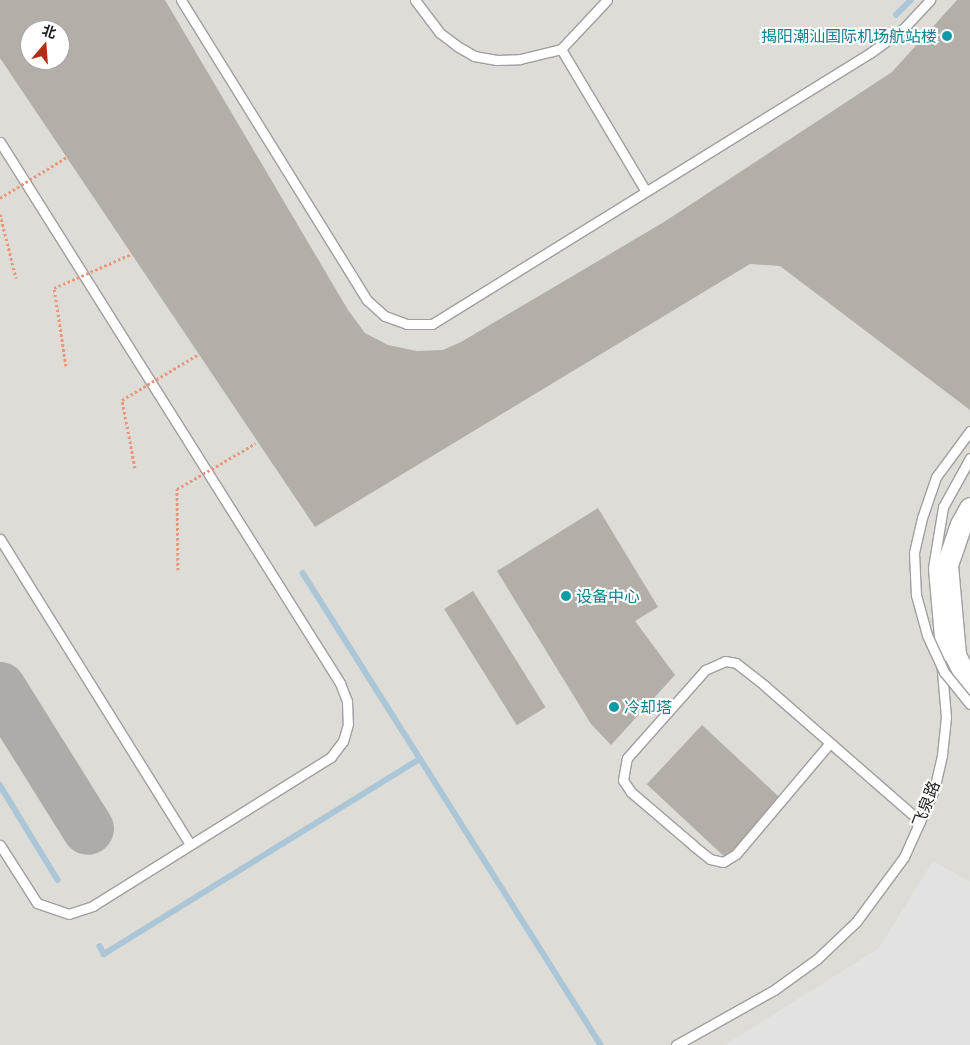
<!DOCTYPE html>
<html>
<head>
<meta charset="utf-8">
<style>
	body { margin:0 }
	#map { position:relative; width:970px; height:1045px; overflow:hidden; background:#eeece5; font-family:Manrope,"Noto Sans SC",sans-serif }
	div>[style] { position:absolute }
	.airport>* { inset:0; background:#dddcd6 }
	.parking>* { inset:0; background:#e2e2e2 }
	.stream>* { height:5.5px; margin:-2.75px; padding:0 2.75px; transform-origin:2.75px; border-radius:2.75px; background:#abc6d6 }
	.taxiway>* { height:52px; margin:-26px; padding:0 26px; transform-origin:26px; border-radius:26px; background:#adaca8 }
	.building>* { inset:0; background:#b3aea8; transform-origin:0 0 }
	.path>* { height:3px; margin-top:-1.5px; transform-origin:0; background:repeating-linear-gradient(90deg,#e9967b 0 2.5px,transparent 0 5px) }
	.roads { filter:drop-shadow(1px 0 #9f9f9f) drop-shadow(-1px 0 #9f9f9f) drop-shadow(0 1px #9f9f9f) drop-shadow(0 -1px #9f9f9f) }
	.service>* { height:9px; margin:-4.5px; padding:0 4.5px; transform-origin:4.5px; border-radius:4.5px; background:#fff }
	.tertiary>* { height:21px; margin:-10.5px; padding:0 10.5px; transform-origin:10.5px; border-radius:10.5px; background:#fff }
	.path-bridge>* { height:3px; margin-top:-1.5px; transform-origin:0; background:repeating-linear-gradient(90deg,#e9967b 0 2.5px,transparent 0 5px) }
	.bridges { filter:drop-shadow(1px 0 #9f9f9f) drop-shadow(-1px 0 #9f9f9f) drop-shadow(0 1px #9f9f9f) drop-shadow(0 -1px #9f9f9f) }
	.service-bridge>* { height:9px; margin:-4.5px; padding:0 4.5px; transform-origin:4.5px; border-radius:4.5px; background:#fff }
	.dots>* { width:14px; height:14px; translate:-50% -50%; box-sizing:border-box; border:2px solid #fff; border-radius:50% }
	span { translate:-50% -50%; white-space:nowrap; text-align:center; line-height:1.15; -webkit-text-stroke:4px #fff; paint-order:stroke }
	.culture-label { font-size:16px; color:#0d838f }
	.right { translate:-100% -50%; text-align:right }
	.left { translate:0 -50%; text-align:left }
	.street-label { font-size:16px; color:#1e1e1e }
	.north { position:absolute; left:20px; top:20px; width:50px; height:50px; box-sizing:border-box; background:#fff; border:1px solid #a5a5a5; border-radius:50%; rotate:18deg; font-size:14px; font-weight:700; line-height:20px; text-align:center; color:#1e1e1e }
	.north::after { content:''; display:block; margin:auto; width:18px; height:22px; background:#b42e17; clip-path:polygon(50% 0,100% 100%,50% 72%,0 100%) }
</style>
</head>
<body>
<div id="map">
	<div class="airport">
		<div style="clip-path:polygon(evenodd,0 0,970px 0,970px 1045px,0 1045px,0 0,30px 30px,60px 30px,60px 60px,30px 60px,30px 30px)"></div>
	</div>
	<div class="parking">
		<div style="clip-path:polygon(933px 861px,970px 882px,970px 1045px,725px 1045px,879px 948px)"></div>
	</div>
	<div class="stream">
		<div style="left:896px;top:15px;width:21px;rotate:-45deg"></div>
		<div style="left:303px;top:573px;width:558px;rotate:57.73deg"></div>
		<div style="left:0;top:785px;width:111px;rotate:58.6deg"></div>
		<div style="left:100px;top:946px;width:9px;rotate:63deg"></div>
		<div style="left:104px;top:954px;width:371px;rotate:-31.7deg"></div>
	</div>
	<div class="taxiway">
		<div style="left:0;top:688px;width:166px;rotate:58deg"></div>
	</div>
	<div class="building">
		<div style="clip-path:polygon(evenodd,0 0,165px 0,348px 310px,365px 333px,388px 345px,417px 351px,443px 350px,461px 342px,664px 222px,892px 72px,957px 0,970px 0,970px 410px,780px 266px,750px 264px,315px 527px,0 58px,0 0,30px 30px,60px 30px,60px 60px,30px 60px,30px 30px)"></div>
		<div style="clip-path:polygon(598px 508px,658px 607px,635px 621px,675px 675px,611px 745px,591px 724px,497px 571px)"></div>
		<div style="left:473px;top:591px;width:137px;height:34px;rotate:58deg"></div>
		<div style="left:702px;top:725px;width:108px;height:81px;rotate:43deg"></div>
	</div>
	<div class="path">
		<div style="left:0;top:214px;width:66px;rotate:76deg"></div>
	</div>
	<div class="roads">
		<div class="service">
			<div style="left:181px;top:0;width:353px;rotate:58.2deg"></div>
			<div style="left:367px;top:300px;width:24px;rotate:42deg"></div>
			<div style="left:385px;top:316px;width:23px;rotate:20deg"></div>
			<div style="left:407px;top:324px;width:25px"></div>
			<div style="left:432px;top:324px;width:515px;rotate:-31.75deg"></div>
			<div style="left:870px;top:53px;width:41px;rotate:-36deg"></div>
			<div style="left:903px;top:29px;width:40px;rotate:-47deg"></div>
			<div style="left:415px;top:0;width:41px;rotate:52.9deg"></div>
			<div style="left:440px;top:33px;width:21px;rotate:37deg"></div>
			<div style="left:457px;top:46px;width:20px;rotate:30deg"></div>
			<div style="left:474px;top:56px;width:23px;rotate:10deg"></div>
			<div style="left:497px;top:60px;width:23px;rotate:-2deg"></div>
			<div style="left:520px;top:59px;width:42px;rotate:-13.7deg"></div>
			<div style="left:561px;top:49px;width:67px;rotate:-46.8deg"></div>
			<div style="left:561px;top:49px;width:164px;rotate:59.2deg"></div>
			<div style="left:0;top:142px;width:639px;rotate:57.85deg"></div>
			<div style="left:340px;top:683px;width:19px;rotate:69deg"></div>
			<div style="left:347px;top:701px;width:23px;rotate:88deg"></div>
			<div style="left:348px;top:724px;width:18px;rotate:106deg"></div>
			<div style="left:343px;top:741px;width:20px;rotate:127deg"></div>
			<div style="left:331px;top:757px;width:281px;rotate:148deg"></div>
			<div style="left:93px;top:906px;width:25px;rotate:162deg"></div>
			<div style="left:69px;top:914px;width:34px;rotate:-161deg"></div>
			<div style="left:37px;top:903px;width:69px;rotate:-122.5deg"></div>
			<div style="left:0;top:539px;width:358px;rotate:58.1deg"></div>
			<div style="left:829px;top:744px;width:144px;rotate:130.2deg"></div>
			<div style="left:736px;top:854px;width:15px;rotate:148deg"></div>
			<div style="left:723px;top:862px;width:13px;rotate:-167deg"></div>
			<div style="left:710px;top:859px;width:22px;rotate:-141deg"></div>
			<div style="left:693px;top:845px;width:82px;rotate:-139.5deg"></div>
			<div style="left:631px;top:792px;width:14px;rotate:-124deg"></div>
			<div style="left:623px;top:780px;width:22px;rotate:-80deg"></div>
			<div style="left:627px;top:758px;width:118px;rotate:-48.4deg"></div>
			<div style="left:705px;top:670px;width:22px;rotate:-24deg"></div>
			<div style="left:725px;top:661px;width:11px;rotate:10deg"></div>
			<div style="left:736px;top:663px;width:37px;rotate:38deg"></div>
			<div style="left:765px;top:686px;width:206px;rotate:41.1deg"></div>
			<div style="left:676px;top:1045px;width:112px;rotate:-29.3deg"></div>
			<div style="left:774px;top:990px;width:53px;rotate:-35.8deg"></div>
			<div style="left:817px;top:959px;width:54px;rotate:-43.5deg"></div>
			<div style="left:856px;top:922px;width:81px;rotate:-53.6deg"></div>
			<div style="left:904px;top:857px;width:73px;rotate:-65.9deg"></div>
			<div style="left:934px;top:790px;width:36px;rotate:-77deg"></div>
			<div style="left:942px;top:755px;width:38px;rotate:-84deg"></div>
			<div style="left:946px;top:717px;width:150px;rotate:-95deg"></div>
			<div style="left:933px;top:568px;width:62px;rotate:-80.7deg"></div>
			<div style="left:943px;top:507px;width:56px;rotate:-61.1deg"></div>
		</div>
		<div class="tertiary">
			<div style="left:970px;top:508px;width:18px;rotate:119deg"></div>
			<div style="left:961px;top:524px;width:43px;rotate:108.9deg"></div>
			<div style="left:947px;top:565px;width:90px;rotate:84.9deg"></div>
			<div style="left:955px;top:655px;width:33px;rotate:63deg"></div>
		</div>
	</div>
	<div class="path-bridge">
		<div style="left:0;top:198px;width:79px;rotate:-31.5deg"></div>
		<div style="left:66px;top:366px;width:79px;rotate:-98.7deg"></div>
		<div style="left:54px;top:288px;width:85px;rotate:-23.6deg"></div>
		<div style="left:135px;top:468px;width:69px;rotate:-100.8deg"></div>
		<div style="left:122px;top:400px;width:90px;rotate:-30.9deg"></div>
		<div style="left:178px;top:570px;width:81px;rotate:-90.7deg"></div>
		<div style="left:177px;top:489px;width:91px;rotate:-30.2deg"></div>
	</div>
	<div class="bridges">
		<div class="service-bridge">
			<div style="left:970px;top:431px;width:57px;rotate:126.5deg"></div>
			<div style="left:936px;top:477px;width:43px;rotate:108.9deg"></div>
			<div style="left:922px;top:518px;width:36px;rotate:103deg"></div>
			<div style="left:914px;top:553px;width:42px;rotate:87.3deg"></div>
			<div style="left:916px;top:595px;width:41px;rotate:74.6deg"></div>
			<div style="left:927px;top:635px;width:41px;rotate:65.3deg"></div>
			<div style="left:944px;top:672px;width:41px;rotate:50.9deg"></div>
		</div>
	</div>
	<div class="dots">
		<div style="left:947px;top:36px;background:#0f9aa8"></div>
		<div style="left:566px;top:596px;background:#0f9aa8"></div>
		<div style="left:614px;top:707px;background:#0f9aa8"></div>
	</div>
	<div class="culture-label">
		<span class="right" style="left:937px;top:36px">揭阳潮汕国际机场航站楼</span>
		<span class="left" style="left:576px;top:596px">设备中心</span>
		<span class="left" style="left:624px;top:707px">冷却塔</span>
	</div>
	<div class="street-label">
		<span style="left:926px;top:804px;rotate:-69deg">飞泉路</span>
	</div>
	<div class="north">北</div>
</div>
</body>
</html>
